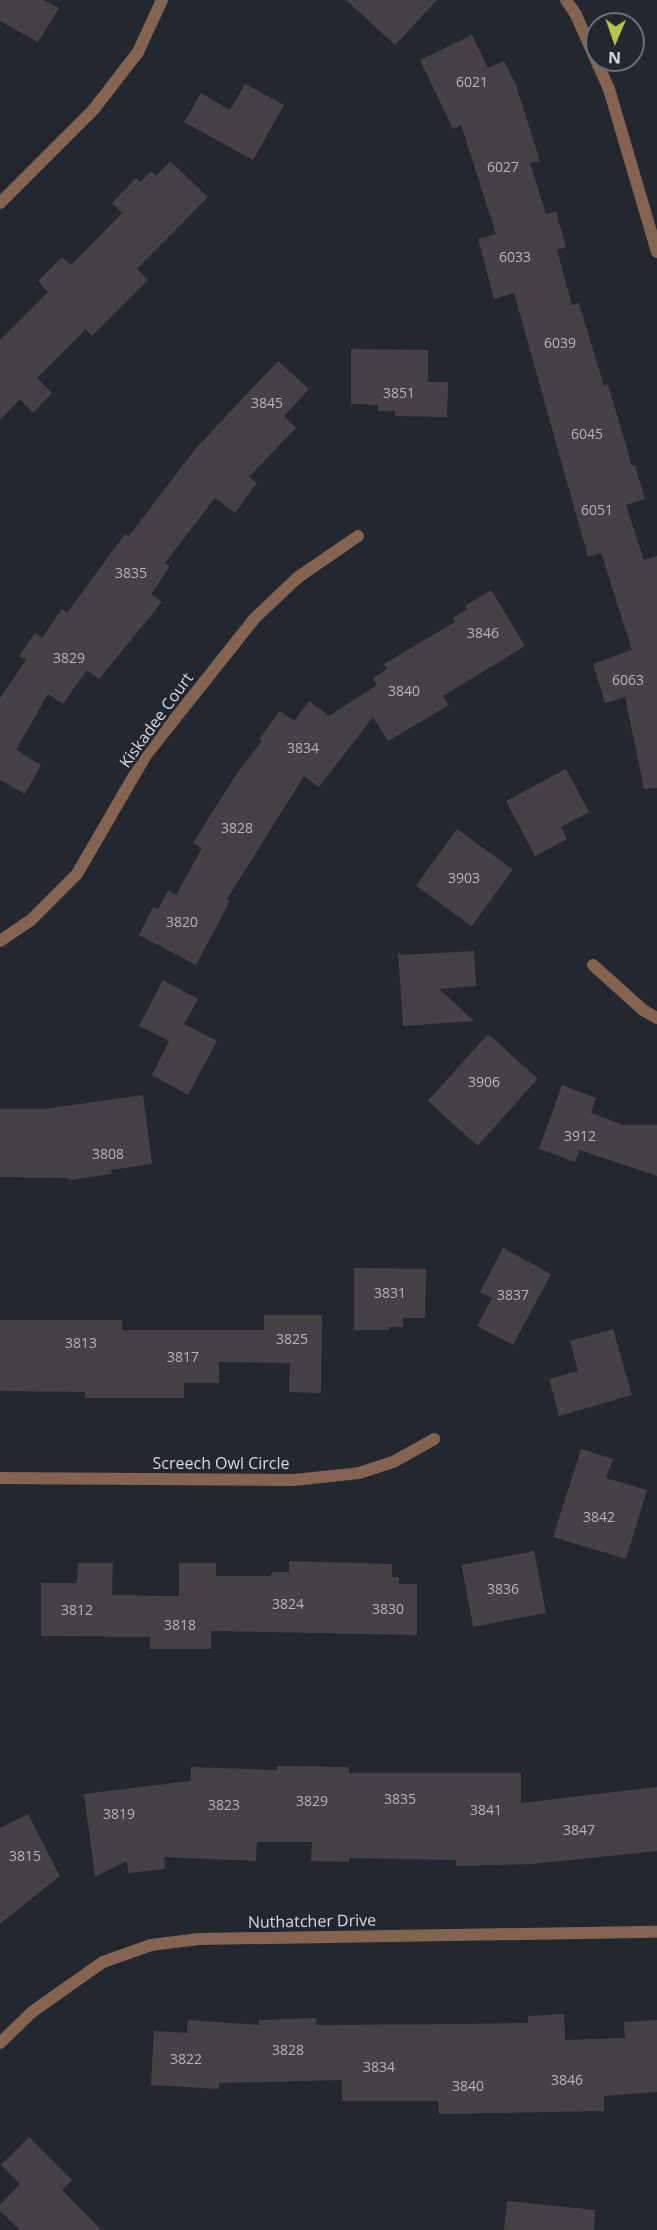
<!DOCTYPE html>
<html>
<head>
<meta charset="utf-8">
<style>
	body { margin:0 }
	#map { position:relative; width:657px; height:2230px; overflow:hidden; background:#23272f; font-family:"Open Sans",sans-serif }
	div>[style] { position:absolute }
	.building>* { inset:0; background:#484047; transform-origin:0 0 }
	.street>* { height:12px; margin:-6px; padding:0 6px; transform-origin:6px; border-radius:6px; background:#846351 }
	span { translate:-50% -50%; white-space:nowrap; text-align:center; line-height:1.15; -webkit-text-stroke:6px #23272f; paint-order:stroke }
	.number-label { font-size:14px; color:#b4b4ba }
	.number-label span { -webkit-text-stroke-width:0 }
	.street-label { font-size:16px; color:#d8dbe0 }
	.north { position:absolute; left:585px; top:12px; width:60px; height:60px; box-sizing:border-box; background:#23272f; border:2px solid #6b6f76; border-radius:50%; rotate:182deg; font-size:16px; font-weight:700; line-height:24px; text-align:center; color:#d8dbe0 }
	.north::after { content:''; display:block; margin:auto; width:21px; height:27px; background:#b6c249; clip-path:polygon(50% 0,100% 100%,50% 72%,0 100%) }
</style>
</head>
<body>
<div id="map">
	<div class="building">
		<div style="clip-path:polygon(0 0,43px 0,59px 8px,38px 42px,0 21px)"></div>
		<div style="clip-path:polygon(346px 0,437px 0,395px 45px)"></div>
		<div style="clip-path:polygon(472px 35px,488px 68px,504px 61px,516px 85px,540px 161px,530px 163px,546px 214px,556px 211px,566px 247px,557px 250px,572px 305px,579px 303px,604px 386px,608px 384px,632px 466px,635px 465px,645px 499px,626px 505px,644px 560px,657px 556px,657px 788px,644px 789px,625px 697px,605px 703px,593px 664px,632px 650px,601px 553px,588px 557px,514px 293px,494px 299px,478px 239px,496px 234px,461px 125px,453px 129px,420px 60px)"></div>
		<div style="clip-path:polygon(245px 84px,284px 105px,253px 160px,184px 122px,201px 93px,230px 110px)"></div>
		<div style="clip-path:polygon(170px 161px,208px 197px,137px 269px,148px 280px,92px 336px,86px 329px,37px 378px,52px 393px,33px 413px,20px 399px,0 420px,0 340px,48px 292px,38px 281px,62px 257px,71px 265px,122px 213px,112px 203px,136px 178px,141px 182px,151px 171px,156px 176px)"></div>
		<div style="clip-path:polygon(351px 349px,428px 350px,428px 382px,448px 382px,447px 417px,395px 416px,395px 411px,378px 411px,378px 405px,351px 404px)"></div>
		<div style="clip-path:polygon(278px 361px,309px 389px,284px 416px,296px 428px,249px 477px,257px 483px,235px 513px,215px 498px,165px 563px,170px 566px,151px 594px,162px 602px,99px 679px,87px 670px,63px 704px,48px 694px,16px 750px,41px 765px,25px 794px,0 780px,0 698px,26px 660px,19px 656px,35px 633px,42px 638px,62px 609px,67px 613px,125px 534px,129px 536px,196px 448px)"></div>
		<div style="clip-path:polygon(491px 590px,525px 646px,443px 696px,449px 705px,388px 741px,373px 717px,319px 787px,304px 776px,227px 899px,230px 901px,196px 965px,139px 935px,153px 907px,158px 909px,168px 891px,176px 895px,202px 848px,193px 843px,235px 776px,262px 741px,259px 739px,280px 711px,294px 721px,309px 701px,329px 716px,377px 685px,373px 678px,387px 669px,384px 664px,455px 622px,453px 618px,467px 609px,465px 606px)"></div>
		<div style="clip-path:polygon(566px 769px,589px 812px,561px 827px,567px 839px,535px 856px,506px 801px)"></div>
		<div style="left:457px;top:829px;width:69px;height:70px;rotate:36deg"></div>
		<div style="clip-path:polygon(474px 951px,476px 986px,439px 989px,474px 1021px,403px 1026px,398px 952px,401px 955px)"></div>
		<div style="clip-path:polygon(163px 980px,198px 999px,184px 1024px,217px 1041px,188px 1095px,152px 1075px,169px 1041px,139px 1026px)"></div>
		<div style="left:488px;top:1034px;width:67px;height:90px;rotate:42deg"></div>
		<div style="clip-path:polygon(562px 1085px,596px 1098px,591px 1113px,624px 1125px,657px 1125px,657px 1176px,580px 1150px,575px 1162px,539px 1149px)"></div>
		<div style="clip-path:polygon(143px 1095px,152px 1164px,111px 1170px,112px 1174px,69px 1180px,68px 1178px,0 1177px,0 1109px,44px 1109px)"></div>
		<div style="clip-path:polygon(503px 1248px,551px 1274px,513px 1345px,477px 1326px,492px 1298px,480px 1292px)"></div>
		<div style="clip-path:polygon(354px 1268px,426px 1269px,425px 1318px,403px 1318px,403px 1327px,389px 1327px,389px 1330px,354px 1330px)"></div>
		<div style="clip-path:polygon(264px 1315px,322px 1315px,321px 1393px,289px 1392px,290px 1363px,219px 1362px,219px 1383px,184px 1383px,184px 1398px,85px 1398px,85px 1392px,0 1391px,0 1320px,122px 1320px,122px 1330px,264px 1330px)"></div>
		<div style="clip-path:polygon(613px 1329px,632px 1395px,559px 1416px,549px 1379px,578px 1371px,570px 1341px)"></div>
		<div style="clip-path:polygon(581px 1449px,613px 1459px,606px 1478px,647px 1490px,626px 1559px,553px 1537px)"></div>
		<div style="left:534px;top:1551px;width:63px;height:74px;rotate:79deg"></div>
		<div style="clip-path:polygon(289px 1561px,392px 1564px,392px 1577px,399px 1577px,399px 1584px,417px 1584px,417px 1635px,211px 1631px,211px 1649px,150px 1649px,150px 1637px,41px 1636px,41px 1583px,77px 1583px,78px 1563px,113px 1563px,112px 1595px,179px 1596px,179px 1563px,216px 1563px,216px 1576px,270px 1576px,273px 1572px,289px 1572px)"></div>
		<div style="clip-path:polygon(277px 1766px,349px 1767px,349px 1773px,521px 1773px,521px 1803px,657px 1787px,657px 1851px,532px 1864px,456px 1866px,456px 1860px,349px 1858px,349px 1862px,311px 1861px,312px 1842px,257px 1842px,256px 1861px,164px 1857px,165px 1869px,128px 1873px,127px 1861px,95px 1877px,84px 1794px,190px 1781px,191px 1767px,277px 1770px)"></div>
		<div style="clip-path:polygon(28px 1814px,60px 1876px,0 1924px,0 1828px)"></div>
		<div style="clip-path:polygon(564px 2014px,565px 2040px,625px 2038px,624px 2022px,657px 2020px,657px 2092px,604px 2096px,604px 2111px,439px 2114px,438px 2101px,342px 2101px,342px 2080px,219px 2083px,219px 2089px,151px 2085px,154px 2031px,187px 2033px,188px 2020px,259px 2025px,259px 2020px,316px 2018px,316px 2025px,463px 2024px,528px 2023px,528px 2016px)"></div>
		<div style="clip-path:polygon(29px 2137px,72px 2180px,62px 2190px,101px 2230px,20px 2230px,0 2211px,0 2205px,20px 2184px,1px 2165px)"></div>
		<div style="clip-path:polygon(507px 2201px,595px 2210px,594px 2230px,504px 2230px)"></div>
	</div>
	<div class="street">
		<div style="left:566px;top:0;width:18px;rotate:56deg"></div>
		<div style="left:576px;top:15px;width:81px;rotate:66deg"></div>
		<div style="left:609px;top:89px;width:170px;rotate:73.6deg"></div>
		<div style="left:0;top:203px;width:133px;rotate:-45deg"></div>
		<div style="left:94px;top:109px;width:72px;rotate:-52.3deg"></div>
		<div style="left:138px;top:52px;width:57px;rotate:-65.2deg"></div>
		<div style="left:0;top:941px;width:37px;rotate:-34deg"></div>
		<div style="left:31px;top:920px;width:65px;rotate:-45deg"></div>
		<div style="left:77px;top:874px;width:138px;rotate:-59.9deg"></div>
		<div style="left:146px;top:755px;width:174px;rotate:-51.5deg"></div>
		<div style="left:254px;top:619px;width:59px;rotate:-43.6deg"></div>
		<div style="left:297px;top:578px;width:74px;rotate:-34.5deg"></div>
		<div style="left:593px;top:965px;width:67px;rotate:42deg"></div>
		<div style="left:643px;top:1010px;width:16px;rotate:30deg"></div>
		<div style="left:0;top:1478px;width:294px;rotate:0.4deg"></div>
		<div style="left:294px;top:1480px;width:65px;rotate:-6.1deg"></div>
		<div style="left:359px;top:1473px;width:38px;rotate:-18deg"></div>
		<div style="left:395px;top:1461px;width:45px;rotate:-29.4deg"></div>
		<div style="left:0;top:2043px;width:45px;rotate:-44.1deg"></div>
		<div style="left:32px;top:2012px;width:87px;rotate:-35.2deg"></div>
		<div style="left:103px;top:1962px;width:51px;rotate:-19.5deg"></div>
		<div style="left:151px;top:1945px;width:48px;rotate:-7.1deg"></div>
		<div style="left:199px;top:1939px;width:458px;rotate:-0.9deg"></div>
	</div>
	<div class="number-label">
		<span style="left:472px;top:82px">6021</span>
		<span style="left:503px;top:167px">6027</span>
		<span style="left:515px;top:257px">6033</span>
		<span style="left:560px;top:343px">6039</span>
		<span style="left:399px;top:393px">3851</span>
		<span style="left:267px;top:403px">3845</span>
		<span style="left:587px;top:434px">6045</span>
		<span style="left:597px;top:510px">6051</span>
		<span style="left:131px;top:573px">3835</span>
		<span style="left:483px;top:633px">3846</span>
		<span style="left:69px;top:658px">3829</span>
		<span style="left:628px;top:680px">6063</span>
		<span style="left:404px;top:691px">3840</span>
		<span style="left:303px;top:748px">3834</span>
		<span style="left:237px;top:828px">3828</span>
		<span style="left:464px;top:878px">3903</span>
		<span style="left:182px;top:922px">3820</span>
		<span style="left:484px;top:1082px">3906</span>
		<span style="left:580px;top:1136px">3912</span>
		<span style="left:108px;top:1154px">3808</span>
		<span style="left:390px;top:1293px">3831</span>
		<span style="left:513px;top:1295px">3837</span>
		<span style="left:292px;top:1339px">3825</span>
		<span style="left:81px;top:1343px">3813</span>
		<span style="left:183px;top:1357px">3817</span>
		<span style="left:599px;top:1517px">3842</span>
		<span style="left:503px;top:1589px">3836</span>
		<span style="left:288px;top:1604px">3824</span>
		<span style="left:388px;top:1609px">3830</span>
		<span style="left:77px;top:1610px">3812</span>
		<span style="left:180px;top:1625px">3818</span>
		<span style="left:400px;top:1799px">3835</span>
		<span style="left:312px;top:1801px">3829</span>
		<span style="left:224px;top:1805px">3823</span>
		<span style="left:486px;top:1810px">3841</span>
		<span style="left:119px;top:1814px">3819</span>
		<span style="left:579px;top:1830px">3847</span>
		<span style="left:25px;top:1856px">3815</span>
		<span style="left:288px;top:2050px">3828</span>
		<span style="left:186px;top:2059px">3822</span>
		<span style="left:379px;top:2067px">3834</span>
		<span style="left:567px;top:2080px">3846</span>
		<span style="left:468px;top:2086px">3840</span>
	</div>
	<div class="street-label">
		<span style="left:156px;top:720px;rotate:-54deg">Kiskadee Court</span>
		<span style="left:221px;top:1463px">Screech Owl Circle</span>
		<span style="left:312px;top:1921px;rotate:-1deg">Nuthatcher Drive</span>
	</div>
	<div class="north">N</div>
</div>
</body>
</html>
